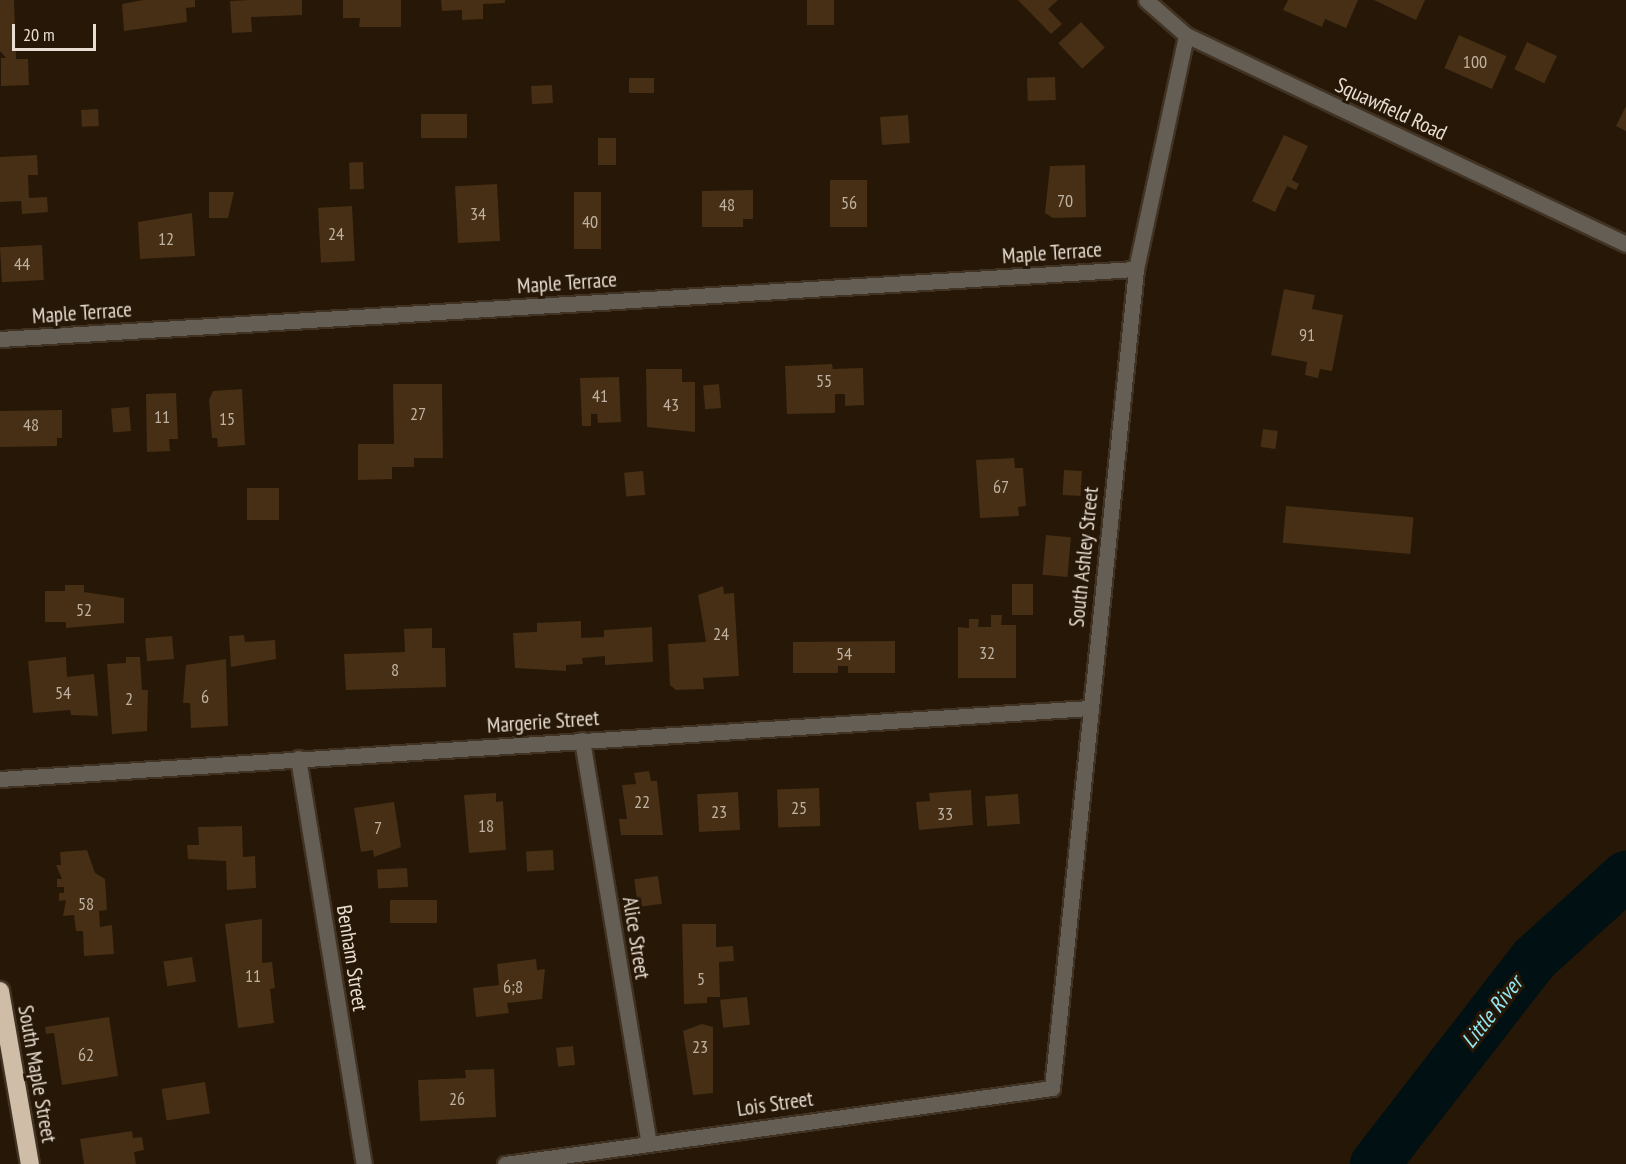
<!DOCTYPE html>
<html>
<head>
<meta charset="utf-8">
<style>
	body { margin:0 }
	#map { position:relative; width:1626px; height:1164px; overflow:hidden; background:#261707; font-family:"PT Sans Narrow",sans-serif }
	div>[style] { position:absolute }
	.river>* { height:50px; margin:-25px; padding:0 25px; transform-origin:25px; border-radius:25px; background:#001013 }
	.building>* { inset:0; background:#462f14; transform-origin:0 0 }
	.roads { filter:drop-shadow(2px 0 #413323) drop-shadow(-2px 0 #413323) drop-shadow(0 2px #413323) drop-shadow(0 -2px #413323) }
	.minor>* { height:15px; margin:-7.5px; padding:0 7.5px; transform-origin:7.5px; border-radius:7.5px; background:#655e55 }
	.highway>* { height:18px; margin:-9px; padding:0 9px; transform-origin:9px; border-radius:9px; background:#cfbda7 }
	span { translate:-50% -50%; white-space:nowrap; text-align:center; line-height:1.15; -webkit-text-stroke:6px #261707; paint-order:stroke }
	.number-label { font-size:18px; color:#bfb2a2 }
	.number-label span { -webkit-text-stroke-width:0 }
	.street-label { font-size:21px; color:#e7ddd2 }
	.water-label { font-size:22px; color:#92e6f1; font-style:italic }
	.scale { position:absolute; left:12px; top:24px; width:84px; height:27px; box-sizing:border-box; border:3px solid #e7ddd2; border-top:0; padding-left:8px; font-size:18px; line-height:21px; white-space:nowrap; color:#e7ddd2; -webkit-text-stroke:4px #261707; paint-order:stroke }
</style>
</head>
<body>
<div id="map">
	<div class="river">
		<div style="left:1375px;top:1164px;width:259px;rotate:-52.2deg"></div>
		<div style="left:1534px;top:959px;width:124px;rotate:-42.1deg"></div>
	</div>
	<div class="building">
		<div style="clip-path:polygon(0 0,14px 0,16px 59px,28px 59px,29px 85px,1px 86px,1px 58px,6px 58px,0 51px)"></div>
		<div style="clip-path:polygon(143px 0,195px 0,195px 7px,186px 8px,187px 22px,124px 31px,122px 4px)"></div>
		<div style="clip-path:polygon(249px 0,302px 0,302px 15px,251px 17px,252px 32px,232px 33px,230px 1px)"></div>
		<div style="clip-path:polygon(343px 0,401px 0,401px 27px,359px 27px,360px 18px,343px 18px)"></div>
		<div style="clip-path:polygon(441px 0,505px 0,505px 3px,483px 4px,483px 19px,462px 20px,462px 10px,442px 11px)"></div>
		<div style="left:807px;top:0;width:27px;height:25px"></div>
		<div style="clip-path:polygon(1018px 0,1058px 0,1048px 9px,1062px 24px,1051px 34px)"></div>
		<div style="clip-path:polygon(1288px 0,1358px 0,1346px 28px,1325px 19px,1322px 27px,1283px 10px)"></div>
		<div style="clip-path:polygon(1374px 0,1425px 0,1416px 20px)"></div>
		<div style="left:1081px;top:22px;width:35px;height:31px;rotate:47deg"></div>
		<div style="left:1459px;top:35px;width:52px;height:36px;rotate:24deg"></div>
		<div style="left:1527px;top:42px;width:33px;height:30px;rotate:25deg"></div>
		<div style="left:1055px;top:77px;width:23px;height:28px;rotate:88deg"></div>
		<div style="left:629px;top:78px;width:25px;height:15px"></div>
		<div style="left:552px;top:85px;width:18px;height:21px;rotate:87deg"></div>
		<div style="clip-path:polygon(1626px 106px,1626px 131px,1616px 126px)"></div>
		<div style="left:98px;top:109px;width:17px;height:17px;rotate:87deg"></div>
		<div style="left:467px;top:114px;width:24px;height:46px;rotate:90deg"></div>
		<div style="left:908px;top:115px;width:28px;height:28px;rotate:86deg"></div>
		<div style="clip-path:polygon(1284px 135px,1308px 146px,1292px 180px,1299px 184px,1296px 190px,1287px 186px,1275px 212px,1252px 201px)"></div>
		<div style="left:598px;top:138px;width:18px;height:27px"></div>
		<div style="clip-path:polygon(37px 155px,38px 175px,28px 175px,29px 198px,47px 197px,48px 212px,22px 214px,21px 201px,0 202px,0 157px)"></div>
		<div style="left:363px;top:162px;width:27px;height:14px;rotate:88deg"></div>
		<div style="clip-path:polygon(1085px 165px,1086px 217px,1053px 218px,1045px 213px,1050px 166px)"></div>
		<div style="left:830px;top:180px;width:37px;height:47px"></div>
		<div style="left:497px;top:184px;width:57px;height:42px;rotate:87deg"></div>
		<div style="clip-path:polygon(753px 190px,753px 219px,743px 219px,743px 227px,702px 227px,702px 191px)"></div>
		<div style="clip-path:polygon(209px 192px,234px 192px,228px 218px,209px 218px)"></div>
		<div style="left:574px;top:192px;width:27px;height:57px"></div>
		<div style="left:352px;top:206px;width:55px;height:34px;rotate:87deg"></div>
		<div style="clip-path:polygon(192px 213px,195px 256px,140px 259px,138px 222px)"></div>
		<div style="left:42px;top:245px;width:35px;height:42px;rotate:87deg"></div>
		<div style="clip-path:polygon(1284px 289px,1315px 295px,1312px 309px,1343px 315px,1332px 371px,1320px 369px,1318px 378px,1305px 375px,1307px 362px,1271px 355px)"></div>
		<div style="clip-path:polygon(832px 364px,833px 369px,863px 368px,864px 405px,845px 406px,845px 394px,835px 394px,835px 413px,787px 414px,785px 366px)"></div>
		<div style="clip-path:polygon(646px 369px,682px 369px,682px 382px,695px 382px,695px 432px,647px 427px)"></div>
		<div style="clip-path:polygon(619px 377px,621px 422px,598px 423px,597px 414px,591px 414px,591px 426px,582px 426px,580px 378px)"></div>
		<div style="clip-path:polygon(393px 384px,442px 384px,443px 458px,414px 458px,414px 467px,392px 467px,392px 479px,358px 480px,358px 444px,394px 444px)"></div>
		<div style="left:719px;top:384px;width:24px;height:16px;rotate:85deg"></div>
		<div style="clip-path:polygon(242px 389px,245px 445px,218px 447px,217px 438px,212px 438px,209px 400px,213px 391px)"></div>
		<div style="clip-path:polygon(176px 393px,178px 439px,169px 439px,170px 451px,147px 452px,146px 394px)"></div>
		<div style="left:129px;top:407px;width:24px;height:18px;rotate:85deg"></div>
		<div style="clip-path:polygon(62px 410px,62px 438px,57px 438px,57px 446px,0 447px,0 411px)"></div>
		<div style="left:1263px;top:429px;width:15px;height:18px;rotate:8deg"></div>
		<div style="clip-path:polygon(1014px 458px,1015px 468px,1023px 468px,1026px 506px,1018px 507px,1019px 516px,980px 518px,976px 460px)"></div>
		<div style="left:1064px;top:470px;width:18px;height:25px;rotate:3deg"></div>
		<div style="left:643px;top:471px;width:24px;height:19px;rotate:85deg"></div>
		<div style="left:247px;top:488px;width:32px;height:32px"></div>
		<div style="left:1286px;top:506px;width:128px;height:37px;rotate:5deg"></div>
		<div style="left:1046px;top:535px;width:25px;height:40px;rotate:5deg"></div>
		<div style="left:1012px;top:584px;width:21px;height:31px"></div>
		<div style="clip-path:polygon(65px 585px,84px 585px,84px 592px,124px 598px,124px 623px,66px 628px,66px 622px,45px 622px,45px 591px,65px 591px)"></div>
		<div style="clip-path:polygon(723px 586px,724px 594px,734px 593px,739px 676px,703px 678px,704px 689px,676px 690px,670px 685px,668px 644px,706px 642px,698px 595px)"></div>
		<div style="clip-path:polygon(991px 615px,1002px 615px,1001px 625px,1016px 625px,1016px 678px,958px 678px,958px 627px,969px 628px,969px 619px,979px 619px,978px 627px,991px 627px)"></div>
		<div style="clip-path:polygon(581px 621px,581px 638px,604px 637px,604px 630px,652px 627px,653px 662px,605px 665px,605px 656px,582px 658px,583px 664px,566px 665px,566px 671px,515px 668px,513px 633px,537px 632px,537px 623px)"></div>
		<div style="clip-path:polygon(432px 628px,432px 648px,445px 648px,446px 687px,346px 690px,344px 654px,405px 652px,404px 629px)"></div>
		<div style="clip-path:polygon(244px 635px,245px 642px,275px 640px,276px 659px,231px 667px,229px 636px)"></div>
		<div style="left:172px;top:636px;width:23px;height:27px;rotate:85deg"></div>
		<div style="clip-path:polygon(895px 641px,895px 673px,848px 673px,848px 666px,838px 666px,838px 673px,793px 673px,793px 642px)"></div>
		<div style="clip-path:polygon(66px 657px,67px 677px,94px 674px,98px 716px,71px 715px,70px 710px,33px 713px,28px 661px)"></div>
		<div style="clip-path:polygon(126px 657px,140px 657px,142px 690px,148px 690px,147px 731px,112px 734px,107px 664px,126px 663px)"></div>
		<div style="clip-path:polygon(226px 659px,228px 726px,191px 728px,190px 703px,183px 703px,186px 665px)"></div>
		<div style="clip-path:polygon(649px 771px,651px 781px,657px 781px,663px 835px,621px 835px,619px 819px,627px 819px,622px 785px,636px 784px,634px 773px)"></div>
		<div style="left:819px;top:788px;width:38px;height:42px;rotate:88deg"></div>
		<div style="clip-path:polygon(971px 790px,973px 825px,919px 830px,916px 802px,930px 801px,929px 793px)"></div>
		<div style="left:738px;top:792px;width:38px;height:41px;rotate:87deg"></div>
		<div style="clip-path:polygon(496px 793px,496px 802px,503px 801px,506px 850px,469px 853px,464px 795px)"></div>
		<div style="left:1018px;top:794px;width:30px;height:33px;rotate:86deg"></div>
		<div style="clip-path:polygon(394px 802px,401px 847px,374px 857px,373px 850px,361px 852px,354px 808px)"></div>
		<div style="clip-path:polygon(242px 826px,243px 857px,255px 856px,256px 888px,227px 890px,226px 861px,188px 859px,187px 845px,199px 845px,198px 827px)"></div>
		<div style="clip-path:polygon(87px 850px,95px 873px,105px 879px,107px 910px,99px 911px,100px 927px,112px 925px,114px 954px,84px 956px,83px 931px,76px 931px,74px 915px,63px 916px,66px 900px,59px 901px,59px 893px,64px 893px,64px 887px,57px 887px,57px 879px,62px 879px,56px 865px,61px 865px,60px 852px)"></div>
		<div style="left:553px;top:850px;width:20px;height:27px;rotate:87deg"></div>
		<div style="left:407px;top:868px;width:19px;height:30px;rotate:87deg"></div>
		<div style="left:658px;top:876px;width:28px;height:24px;rotate:82deg"></div>
		<div style="left:437px;top:900px;width:23px;height:47px;rotate:90deg"></div>
		<div style="clip-path:polygon(262px 919px,262px 963px,272px 962px,275px 988px,270px 989px,274px 1023px,238px 1028px,225px 924px)"></div>
		<div style="clip-path:polygon(682px 924px,716px 924px,716px 947px,733px 946px,734px 961px,719px 962px,720px 997px,707px 997px,707px 1003px,684px 1004px)"></div>
		<div style="left:192px;top:957px;width:25px;height:29px;rotate:81deg"></div>
		<div style="clip-path:polygon(536px 959px,537px 970px,545px 969px,542px 999px,507px 1003px,509px 1013px,476px 1017px,473px 988px,499px 985px,497px 964px)"></div>
		<div style="left:747px;top:997px;width:28px;height:27px;rotate:84deg"></div>
		<div style="clip-path:polygon(109px 1017px,118px 1076px,62px 1085px,54px 1033px,46px 1034px,45px 1027px)"></div>
		<div style="clip-path:polygon(702px 1024px,713px 1027px,713px 1093px,693px 1095px,683px 1031px)"></div>
		<div style="left:573px;top:1046px;width:19px;height:17px;rotate:84deg"></div>
		<div style="clip-path:polygon(494px 1069px,496px 1117px,420px 1121px,418px 1080px,466px 1078px,465px 1070px)"></div>
		<div style="left:205px;top:1082px;width:32px;height:44px;rotate:81deg"></div>
		<div style="clip-path:polygon(132px 1131px,133px 1138px,142px 1137px,144px 1150px,134px 1152px,136px 1164px,84px 1164px,80px 1139px)"></div>
	</div>
	<div class="roads">
		<div class="minor">
			<div style="left:1146px;top:0;width:53px;rotate:41.2deg"></div>
			<div style="left:1186px;top:35px;width:487px;rotate:25.4deg"></div>
			<div style="left:0;top:339px;width:1138px;rotate:-3.53deg"></div>
			<div style="left:582px;top:740px;width:409px;rotate:80.6deg"></div>
			<div style="left:298px;top:758px;width:411px;rotate:80.8deg"></div>
			<div style="left:0;top:779px;width:1091px;rotate:-3.73deg"></div>
			<div style="left:505px;top:1164px;width:552px;rotate:-7.91deg"></div>
			<div style="left:1052px;top:1088px;width:823px;rotate:-84.14deg"></div>
			<div style="left:1136px;top:269px;width:239px;rotate:-77.9deg"></div>
		</div>
		<div class="highway">
			<div style="left:0;top:991px;width:176px;rotate:80.2deg"></div>
		</div>
	</div>
	<div class="number-label">
		<span style="left:1475px;top:62px">100</span>
		<span style="left:1065px;top:201px">70</span>
		<span style="left:849px;top:203px">56</span>
		<span style="left:727px;top:205px">48</span>
		<span style="left:478px;top:214px">34</span>
		<span style="left:590px;top:222px">40</span>
		<span style="left:336px;top:234px">24</span>
		<span style="left:166px;top:239px">12</span>
		<span style="left:22px;top:264px">44</span>
		<span style="left:1307px;top:335px">91</span>
		<span style="left:824px;top:381px">55</span>
		<span style="left:600px;top:396px">41</span>
		<span style="left:671px;top:405px">43</span>
		<span style="left:418px;top:414px">27</span>
		<span style="left:162px;top:417px">11</span>
		<span style="left:227px;top:419px">15</span>
		<span style="left:31px;top:425px">48</span>
		<span style="left:1001px;top:487px">67</span>
		<span style="left:84px;top:610px">52</span>
		<span style="left:721px;top:634px">24</span>
		<span style="left:987px;top:653px">32</span>
		<span style="left:844px;top:654px">54</span>
		<span style="left:395px;top:670px">8</span>
		<span style="left:63px;top:693px">54</span>
		<span style="left:205px;top:697px">6</span>
		<span style="left:129px;top:699px">2</span>
		<span style="left:642px;top:802px">22</span>
		<span style="left:799px;top:808px">25</span>
		<span style="left:719px;top:812px">23</span>
		<span style="left:945px;top:814px">33</span>
		<span style="left:486px;top:826px">18</span>
		<span style="left:378px;top:828px">7</span>
		<span style="left:86px;top:904px">58</span>
		<span style="left:253px;top:976px">11</span>
		<span style="left:701px;top:979px">5</span>
		<span style="left:513px;top:987px">6;8</span>
		<span style="left:700px;top:1047px">23</span>
		<span style="left:86px;top:1055px">62</span>
		<span style="left:457px;top:1099px">26</span>
	</div>
	<div class="street-label">
		<span style="left:1391px;top:109px;rotate:25deg">Squawfield Road</span>
		<span style="left:1052px;top:253px;rotate:-4deg">Maple Terrace</span>
		<span style="left:567px;top:283px;rotate:-4deg">Maple Terrace</span>
		<span style="left:82px;top:313px;rotate:-4deg">Maple Terrace</span>
		<span style="left:1084px;top:557px;rotate:-84deg">South Ashley Street</span>
		<span style="left:543px;top:722px;rotate:-4deg">Margerie Street</span>
		<span style="left:636px;top:938px;rotate:81deg">Alice Street</span>
		<span style="left:352px;top:958px;rotate:81deg">Benham Street</span>
		<span style="left:37px;top:1074px;rotate:80deg">South Maple Street</span>
		<span style="left:775px;top:1104px;rotate:-8deg">Lois Street</span>
	</div>
	<div class="water-label">
		<span style="left:1492px;top:1012px;rotate:-52deg">Little River</span>
	</div>
	<div class="scale">20 m</div>
</div>
</body>
</html>
